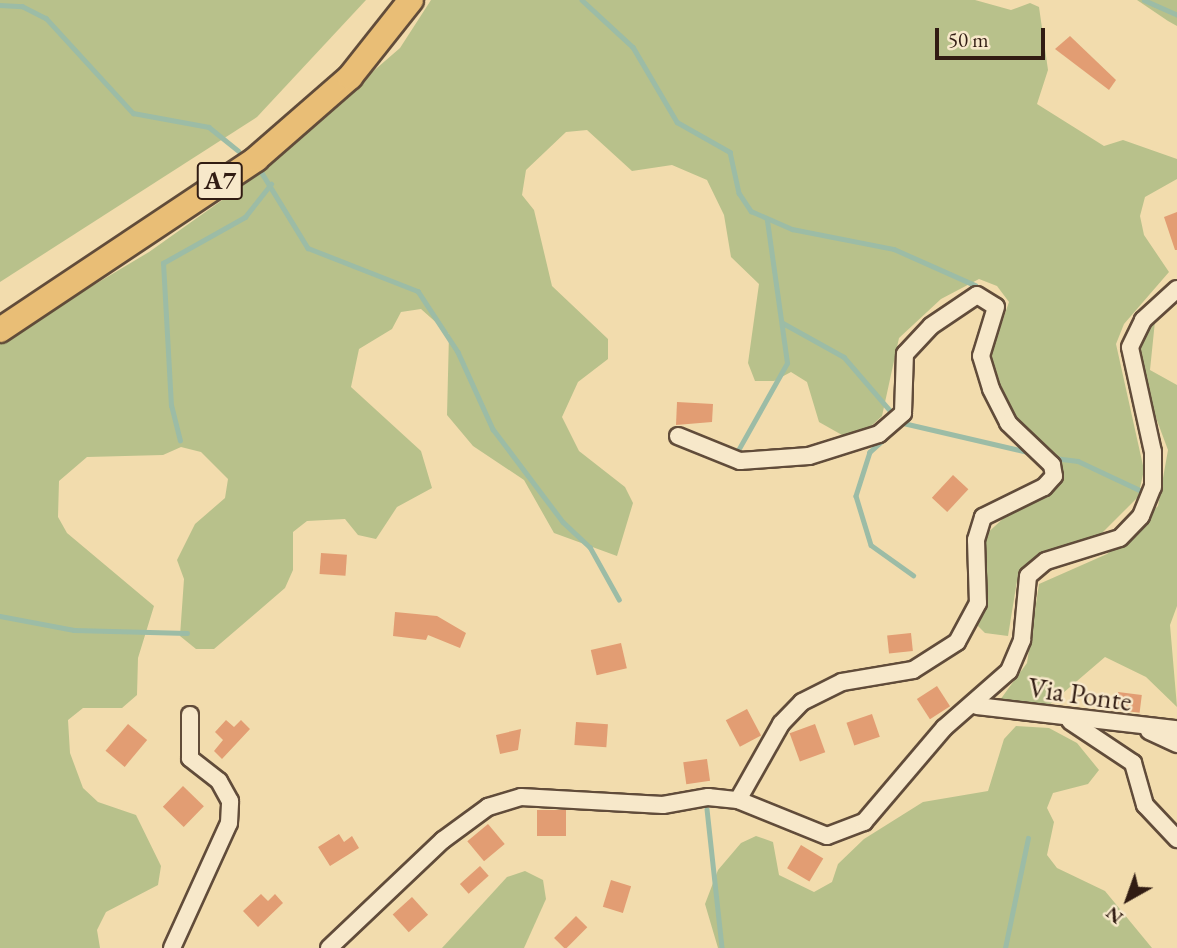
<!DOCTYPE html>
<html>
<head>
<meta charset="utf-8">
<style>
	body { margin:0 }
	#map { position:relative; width:1177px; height:948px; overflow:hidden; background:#f2dcad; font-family:"EB Garamond",serif }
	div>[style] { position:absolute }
	.green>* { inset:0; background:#b8c18b }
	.stream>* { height:4.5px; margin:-2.25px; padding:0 2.25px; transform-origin:2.25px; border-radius:2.25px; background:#9cbca6 }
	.building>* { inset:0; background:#e29d73; transform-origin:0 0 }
	.roads { filter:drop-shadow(2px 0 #614c3a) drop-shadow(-2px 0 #614c3a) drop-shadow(0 2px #614c3a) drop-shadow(0 -2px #614c3a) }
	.minor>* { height:16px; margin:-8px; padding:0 8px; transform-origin:8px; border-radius:8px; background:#f7e8ca }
	.highway>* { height:24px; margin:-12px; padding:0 12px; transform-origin:12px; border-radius:12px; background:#e9be76 }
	span { translate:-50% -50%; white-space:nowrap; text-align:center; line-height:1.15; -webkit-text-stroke:5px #f7e8ca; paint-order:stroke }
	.shield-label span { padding:2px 5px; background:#f7e8ca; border:2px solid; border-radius:5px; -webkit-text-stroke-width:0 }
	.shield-label { font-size:26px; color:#311c13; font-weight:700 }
	.street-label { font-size:28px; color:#311c13 }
	.north { position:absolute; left:1093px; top:864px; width:70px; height:70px; -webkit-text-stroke:5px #f7e8ca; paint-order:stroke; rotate:220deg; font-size:19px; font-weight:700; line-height:28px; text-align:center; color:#311c13 }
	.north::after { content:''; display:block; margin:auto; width:24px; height:32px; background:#311c13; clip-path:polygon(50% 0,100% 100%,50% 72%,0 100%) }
	.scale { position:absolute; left:935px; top:28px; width:110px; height:32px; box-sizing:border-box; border:4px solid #311c13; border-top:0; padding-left:9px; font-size:21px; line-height:24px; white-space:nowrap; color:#311c13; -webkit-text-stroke:5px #f7e8ca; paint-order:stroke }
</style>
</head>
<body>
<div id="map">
	<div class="green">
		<div style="clip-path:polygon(0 0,366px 0,257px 117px,0 282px)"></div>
		<div style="clip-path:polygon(431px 0,975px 0,1011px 10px,1030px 3px,1039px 7px,1048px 70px,1037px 104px,1104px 146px,1123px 140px,1177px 159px,1177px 179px,1145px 197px,1140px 216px,1144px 235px,1169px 272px,1124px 324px,1116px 344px,1144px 470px,1138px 497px,1098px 537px,1028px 564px,1017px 581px,1008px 636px,985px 633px,978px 626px,982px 538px,1060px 466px,1009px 413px,989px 360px,1009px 302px,997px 286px,979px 279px,941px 299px,899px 338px,882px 416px,868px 429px,842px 435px,819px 422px,807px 382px,791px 372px,774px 381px,755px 381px,748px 363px,759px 284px,731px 257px,724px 215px,707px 180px,672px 165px,632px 171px,587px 130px,566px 132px,526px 170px,522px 195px,534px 210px,552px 286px,608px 339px,608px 359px,578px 382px,562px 417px,579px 451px,625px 487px,633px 503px,617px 556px,554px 533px,524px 480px,473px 446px,447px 415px,449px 334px,421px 309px,401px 312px,392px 329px,359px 349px,351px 387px,421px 451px,432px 488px,397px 507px,376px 539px,358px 535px,345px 519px,307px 521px,293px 532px,293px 570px,285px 588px,214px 649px,196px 649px,180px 636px,184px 579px,177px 560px,195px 524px,225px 498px,228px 479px,201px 452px,181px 447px,163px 455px,87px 457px,59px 481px,58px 517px,67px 533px,154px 606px,138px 658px,137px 695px,122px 708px,83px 708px,68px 720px,70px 753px,83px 788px,98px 802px,136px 815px,161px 866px,158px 885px,106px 912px,97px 930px,100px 948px,0 948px,0 341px,149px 252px,235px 191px,400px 48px)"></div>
		<div style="clip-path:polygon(1137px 0,1177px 0,1177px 26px,1168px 21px)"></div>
		<div style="clip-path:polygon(1155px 321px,1150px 370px,1177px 385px,1177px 606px,1170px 625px,1177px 707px,1146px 677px,1105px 657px,1049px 705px,1000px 700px,1027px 663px,1039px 584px,1107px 554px,1158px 506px,1168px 450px,1140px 375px,1138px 343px)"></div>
		<div style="clip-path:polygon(1016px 726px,1049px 728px,1077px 743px,1099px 770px,1088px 784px,1053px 793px,1047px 808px,1054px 822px,1047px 855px,1057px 868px,1105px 891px,1152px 948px,718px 948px,705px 904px,718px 870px,741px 843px,756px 836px,773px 842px,779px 875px,814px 892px,832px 882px,838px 864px,864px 839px,923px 802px,988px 791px,1004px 739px)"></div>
		<div style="clip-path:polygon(525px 871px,543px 880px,546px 899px,524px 948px,442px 948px,507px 877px)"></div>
	</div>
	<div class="stream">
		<div style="left:582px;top:0;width:69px;rotate:42.7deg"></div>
		<div style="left:633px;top:47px;width:87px;rotate:59.6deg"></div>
		<div style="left:677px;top:122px;width:61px;rotate:29.5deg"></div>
		<div style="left:730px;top:152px;width:42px;rotate:77.6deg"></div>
		<div style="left:739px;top:193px;width:22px;rotate:56deg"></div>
		<div style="left:751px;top:211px;width:45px;rotate:23.7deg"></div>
		<div style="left:792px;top:229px;width:104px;rotate:11.1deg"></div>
		<div style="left:894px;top:249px;width:89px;rotate:24deg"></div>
		<div style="left:1144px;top:0;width:36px;rotate:24deg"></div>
		<div style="left:0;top:5px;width:22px;rotate:3deg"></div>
		<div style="left:22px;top:6px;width:27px;rotate:27deg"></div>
		<div style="left:46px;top:18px;width:129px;rotate:47.5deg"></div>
		<div style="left:133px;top:113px;width:77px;rotate:10.4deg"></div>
		<div style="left:209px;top:127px;width:38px;rotate:39deg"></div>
		<div style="left:262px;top:173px;width:88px;rotate:58.5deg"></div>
		<div style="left:308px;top:248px;width:118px;rotate:21.4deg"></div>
		<div style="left:418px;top:291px;width:73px;rotate:56.7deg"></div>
		<div style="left:458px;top:352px;width:85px;rotate:65.6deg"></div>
		<div style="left:493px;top:429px;width:116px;rotate:53deg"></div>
		<div style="left:563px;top:522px;width:37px;rotate:43deg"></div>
		<div style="left:590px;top:547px;width:60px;rotate:60.9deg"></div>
		<div style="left:783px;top:323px;width:70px;rotate:29.1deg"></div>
		<div style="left:844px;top:357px;width:77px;rotate:49.2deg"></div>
		<div style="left:899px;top:422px;width:132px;rotate:13.1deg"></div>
		<div style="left:898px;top:427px;width:38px;rotate:138deg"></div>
		<div style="left:870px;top:452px;width:46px;rotate:107.7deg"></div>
		<div style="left:856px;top:496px;width:51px;rotate:73deg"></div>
		<div style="left:871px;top:545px;width:52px;rotate:35.5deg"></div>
		<div style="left:180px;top:441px;width:36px;rotate:-104deg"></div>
		<div style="left:171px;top:406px;width:143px;rotate:-93.2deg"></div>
		<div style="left:163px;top:263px;width:94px;rotate:-29.3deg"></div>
		<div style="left:245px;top:217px;width:42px;rotate:-51.8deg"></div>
		<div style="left:736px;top:454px;width:104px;rotate:-60.7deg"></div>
		<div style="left:787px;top:363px;width:144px;rotate:-98deg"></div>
		<div style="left:1054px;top:458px;width:24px;rotate:7deg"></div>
		<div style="left:1078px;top:461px;width:75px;rotate:25.2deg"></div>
		<div style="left:0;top:616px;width:75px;rotate:10.7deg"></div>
		<div style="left:74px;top:630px;width:113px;rotate:1.5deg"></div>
		<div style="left:707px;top:809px;width:140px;rotate:83.8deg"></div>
		<div style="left:1005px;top:948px;width:112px;rotate:-78.2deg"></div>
	</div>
	<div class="building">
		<div style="clip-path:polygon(1070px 36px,1116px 80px,1109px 90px,1055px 49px)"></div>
		<div style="clip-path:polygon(1177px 212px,1177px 250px,1175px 250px,1164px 217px)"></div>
		<div style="clip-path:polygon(677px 402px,713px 404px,712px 422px,676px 425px)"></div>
		<div style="left:953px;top:475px;width:21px;height:31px;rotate:43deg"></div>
		<div style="left:321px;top:553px;width:26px;height:21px;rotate:4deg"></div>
		<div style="clip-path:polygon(395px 612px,437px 616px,466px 633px,460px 648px,428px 635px,426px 640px,393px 636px)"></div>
		<div style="left:911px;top:633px;width:18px;height:24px;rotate:84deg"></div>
		<div style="left:621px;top:643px;width:26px;height:31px;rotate:77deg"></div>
		<div style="left:937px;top:686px;width:24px;height:24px;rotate:57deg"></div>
		<div style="left:1118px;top:692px;width:24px;height:18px;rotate:7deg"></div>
		<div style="left:747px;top:709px;width:30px;height:24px;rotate:62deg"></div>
		<div style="left:872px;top:714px;width:24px;height:27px;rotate:71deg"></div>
		<div style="clip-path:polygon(226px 720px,234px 727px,241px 720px,250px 729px,222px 759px,214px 751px,223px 740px,215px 732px)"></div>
		<div style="left:576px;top:722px;width:32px;height:23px;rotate:4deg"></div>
		<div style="left:128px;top:724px;width:25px;height:35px;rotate:40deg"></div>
		<div style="left:815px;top:724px;width:30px;height:27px;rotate:70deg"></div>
		<div style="clip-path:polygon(521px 729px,518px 750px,500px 754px,496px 735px)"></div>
		<div style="left:707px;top:759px;width:22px;height:24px;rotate:82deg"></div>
		<div style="left:183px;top:786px;width:29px;height:29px;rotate:44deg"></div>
		<div style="left:537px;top:810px;width:29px;height:26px"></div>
		<div style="left:488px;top:824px;width:26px;height:27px;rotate:50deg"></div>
		<div style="clip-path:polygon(339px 834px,344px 842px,352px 836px,359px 848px,330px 866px,318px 847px)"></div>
		<div style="left:801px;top:845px;width:26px;height:27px;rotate:31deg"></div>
		<div style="left:480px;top:866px;width:13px;height:27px;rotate:48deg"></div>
		<div style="left:611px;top:880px;width:21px;height:28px;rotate:17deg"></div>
		<div style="clip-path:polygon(261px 894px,268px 901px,275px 894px,283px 903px,258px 927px,243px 911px)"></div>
		<div style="left:412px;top:897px;width:24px;height:26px;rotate:48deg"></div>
		<div style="left:576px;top:916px;width:16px;height:31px;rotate:45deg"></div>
	</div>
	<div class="roads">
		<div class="minor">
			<div style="left:678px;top:436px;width:67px;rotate:22deg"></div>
			<div style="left:740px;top:461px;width:69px;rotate:-4.1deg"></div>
			<div style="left:809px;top:456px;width:73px;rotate:-17.4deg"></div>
			<div style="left:879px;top:434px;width:32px;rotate:-41deg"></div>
			<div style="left:903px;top:413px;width:59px;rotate:-88.1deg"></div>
			<div style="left:905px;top:354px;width:38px;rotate:-47deg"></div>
			<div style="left:931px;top:326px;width:55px;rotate:-34deg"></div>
			<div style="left:977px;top:295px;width:22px;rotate:32deg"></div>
			<div style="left:996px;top:307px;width:51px;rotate:107deg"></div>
			<div style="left:981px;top:356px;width:34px;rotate:73deg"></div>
			<div style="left:991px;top:389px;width:38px;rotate:63deg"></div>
			<div style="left:1008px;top:423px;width:61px;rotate:43.7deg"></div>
			<div style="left:1052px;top:465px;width:11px;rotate:80deg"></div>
			<div style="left:1054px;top:476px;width:15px;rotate:132deg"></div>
			<div style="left:1044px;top:487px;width:68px;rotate:153.8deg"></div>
			<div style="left:983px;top:517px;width:24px;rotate:107deg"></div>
			<div style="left:976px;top:540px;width:63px;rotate:88.2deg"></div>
			<div style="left:978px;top:603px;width:44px;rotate:118.3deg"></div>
			<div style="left:957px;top:642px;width:52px;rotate:147.5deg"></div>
			<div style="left:913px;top:670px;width:72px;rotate:170.4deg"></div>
			<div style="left:842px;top:682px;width:45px;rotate:153.4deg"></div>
			<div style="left:802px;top:702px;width:30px;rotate:134deg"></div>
			<div style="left:781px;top:724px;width:87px;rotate:119.5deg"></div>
			<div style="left:977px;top:706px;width:201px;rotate:6.6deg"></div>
			<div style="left:1070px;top:721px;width:76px;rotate:33.7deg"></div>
			<div style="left:1133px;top:763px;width:44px;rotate:74.1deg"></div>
			<div style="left:1145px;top:805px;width:47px;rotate:46.7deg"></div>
			<div style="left:1149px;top:731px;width:31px;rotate:25deg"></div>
			<div style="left:172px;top:948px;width:137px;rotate:-65.5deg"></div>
			<div style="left:229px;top:823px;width:22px;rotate:-87deg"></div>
			<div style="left:230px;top:801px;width:23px;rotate:-119deg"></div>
			<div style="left:219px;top:781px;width:37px;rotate:-142deg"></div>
			<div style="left:190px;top:758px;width:43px;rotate:-90deg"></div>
			<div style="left:329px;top:948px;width:157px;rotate:-43.5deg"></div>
			<div style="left:443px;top:840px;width:56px;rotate:-36.3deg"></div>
			<div style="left:488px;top:807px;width:34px;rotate:-17deg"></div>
			<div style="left:521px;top:797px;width:142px;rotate:3.2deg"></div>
			<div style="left:663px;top:805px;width:46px;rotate:-10.1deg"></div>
			<div style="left:708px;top:797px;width:30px;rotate:6deg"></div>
			<div style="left:738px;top:800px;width:96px;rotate:22deg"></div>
			<div style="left:827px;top:836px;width:40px;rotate:-21deg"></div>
			<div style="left:864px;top:822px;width:123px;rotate:-49.6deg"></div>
			<div style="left:944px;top:728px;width:86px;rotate:-41.2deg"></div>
			<div style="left:1009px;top:671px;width:34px;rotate:-67deg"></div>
			<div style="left:1022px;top:640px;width:64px;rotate:-84.6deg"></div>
			<div style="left:1028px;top:576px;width:23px;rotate:-40deg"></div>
			<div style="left:1046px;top:561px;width:77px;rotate:-17.3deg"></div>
			<div style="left:1120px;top:538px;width:30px;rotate:-46deg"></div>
			<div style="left:1141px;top:516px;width:31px;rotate:-68deg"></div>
			<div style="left:1153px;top:487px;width:35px;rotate:-90deg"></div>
			<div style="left:1153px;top:452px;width:107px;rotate:-102.4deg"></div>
			<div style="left:1130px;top:347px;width:30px;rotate:-64deg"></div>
			<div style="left:1143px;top:320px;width:46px;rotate:-42.4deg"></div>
		</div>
		<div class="highway">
			<div style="left:0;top:330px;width:308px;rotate:-33.7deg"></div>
			<div style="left:256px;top:159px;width:125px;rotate:-41.1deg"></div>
			<div style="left:350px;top:77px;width:98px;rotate:-51.6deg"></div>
		</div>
	</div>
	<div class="shield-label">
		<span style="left:220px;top:181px">A7</span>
	</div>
	<div class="street-label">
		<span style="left:1080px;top:694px;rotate:8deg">Via Ponte</span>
	</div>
	<div class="north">N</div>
	<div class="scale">50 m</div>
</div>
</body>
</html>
